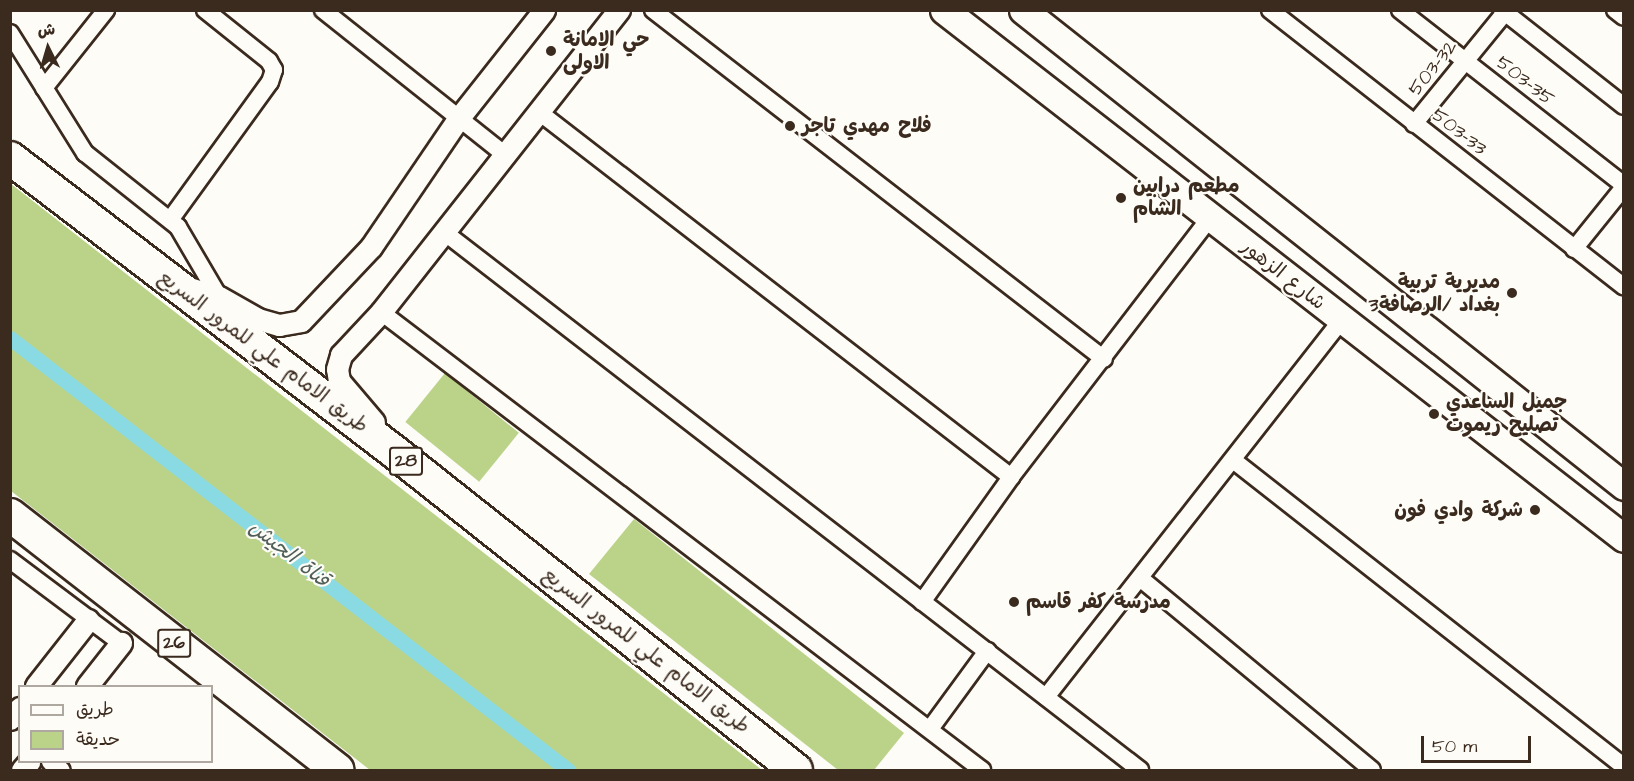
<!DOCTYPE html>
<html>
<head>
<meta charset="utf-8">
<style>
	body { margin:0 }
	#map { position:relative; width:1634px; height:781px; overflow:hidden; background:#fdfcf7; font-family:"Architects Daughter","Playpen Sans Arabic",sans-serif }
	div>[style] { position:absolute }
	.green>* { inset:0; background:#bbd389; transform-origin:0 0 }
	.canal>* { height:15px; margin:-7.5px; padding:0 7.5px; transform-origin:7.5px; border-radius:7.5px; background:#89dae2 }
	.roads { filter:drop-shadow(2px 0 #3b2a1e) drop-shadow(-2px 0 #3b2a1e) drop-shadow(0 2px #3b2a1e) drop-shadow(0 -2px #3b2a1e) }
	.minor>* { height:16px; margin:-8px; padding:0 8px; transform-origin:8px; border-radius:8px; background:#fdfcf7 }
	.tertiary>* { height:21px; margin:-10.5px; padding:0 10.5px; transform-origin:10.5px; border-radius:10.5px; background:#fdfcf7 }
	.primary>* { height:27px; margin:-13.5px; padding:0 13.5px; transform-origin:13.5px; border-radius:13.5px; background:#fdfcf7 }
	.motorway>* { height:32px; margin:-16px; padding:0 16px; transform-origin:16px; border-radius:16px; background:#fdfcf7 }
	.dots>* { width:16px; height:16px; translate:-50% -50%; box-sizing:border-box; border:3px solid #fdfcf7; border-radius:50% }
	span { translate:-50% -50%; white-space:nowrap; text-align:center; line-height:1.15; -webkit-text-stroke:4.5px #fdfcf7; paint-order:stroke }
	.shield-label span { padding:2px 4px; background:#fdfcf7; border:2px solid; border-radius:4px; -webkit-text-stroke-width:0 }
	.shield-label { font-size:18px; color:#3b2a1e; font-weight:700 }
	.poi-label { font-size:20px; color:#3b2a1e; font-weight:700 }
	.left { translate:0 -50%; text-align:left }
	.right { translate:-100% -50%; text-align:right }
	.street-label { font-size:20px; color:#3b2a1e }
	.water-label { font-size:21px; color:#525f59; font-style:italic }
	.frame { position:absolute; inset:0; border:12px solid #3b2a1e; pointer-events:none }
	.legend { position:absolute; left:18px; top:685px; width:195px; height:78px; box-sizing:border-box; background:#fdfcf7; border:2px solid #afa8a0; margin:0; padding:8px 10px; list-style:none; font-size:18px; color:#3b2a1e }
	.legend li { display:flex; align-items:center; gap:12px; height:30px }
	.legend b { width:30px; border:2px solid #afa8a0 }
	.north { position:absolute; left:18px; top:18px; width:60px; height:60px; -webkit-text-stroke:4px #fdfcf7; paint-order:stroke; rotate:355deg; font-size:16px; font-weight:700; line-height:24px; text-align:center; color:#3b2a1e }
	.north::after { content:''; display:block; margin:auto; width:21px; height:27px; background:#3b2a1e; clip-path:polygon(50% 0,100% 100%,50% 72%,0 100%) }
	.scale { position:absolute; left:1421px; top:736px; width:110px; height:27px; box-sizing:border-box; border:3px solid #3b2a1e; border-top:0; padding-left:8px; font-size:18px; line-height:21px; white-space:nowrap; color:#3b2a1e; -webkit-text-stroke:4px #fdfcf7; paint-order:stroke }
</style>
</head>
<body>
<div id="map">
	<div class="green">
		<div style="clip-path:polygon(11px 184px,762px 770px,370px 770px,11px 491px)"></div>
		<div style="left:445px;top:373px;width:95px;height:63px;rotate:39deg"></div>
		<div style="clip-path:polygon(634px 519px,904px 733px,874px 770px,838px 770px,589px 574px)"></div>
	</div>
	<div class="canal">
		<div style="left:10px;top:338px;width:706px;rotate:37.75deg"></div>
	</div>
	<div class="roads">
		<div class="minor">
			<div style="left:323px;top:10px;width:233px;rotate:38.5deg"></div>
			<div style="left:653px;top:10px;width:570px;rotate:37.73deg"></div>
			<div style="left:1270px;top:10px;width:449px;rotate:38deg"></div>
			<div style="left:1400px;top:10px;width:284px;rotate:38deg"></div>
			<div style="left:1502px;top:10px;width:155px;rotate:38.2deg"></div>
			<div style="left:1615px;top:10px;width:11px;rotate:38deg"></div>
			<div style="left:10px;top:33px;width:142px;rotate:58deg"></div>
			<div style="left:85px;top:153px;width:119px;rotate:38.5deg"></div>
			<div style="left:178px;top:227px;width:81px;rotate:59.6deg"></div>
			<div style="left:44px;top:88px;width:100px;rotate:-51.5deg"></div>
			<div style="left:539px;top:112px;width:597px;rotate:37.71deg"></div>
			<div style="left:1414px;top:124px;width:147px;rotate:-50.8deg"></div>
			<div style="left:170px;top:220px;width:170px;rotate:-54.1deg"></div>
			<div style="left:270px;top:82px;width:13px;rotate:-72deg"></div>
			<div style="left:274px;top:70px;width:10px;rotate:-119deg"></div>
			<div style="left:269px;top:61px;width:82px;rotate:-141.4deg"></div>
			<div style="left:444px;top:232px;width:880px;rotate:37.7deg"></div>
			<div style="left:1574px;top:249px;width:80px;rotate:-51.1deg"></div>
			<div style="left:381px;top:312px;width:756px;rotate:37.31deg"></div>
			<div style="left:1233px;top:460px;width:497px;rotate:38.1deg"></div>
			<div style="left:10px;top:560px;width:139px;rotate:36.8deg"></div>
			<div style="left:1140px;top:578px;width:301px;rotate:39.6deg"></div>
			<div style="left:922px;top:602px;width:153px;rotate:-54.5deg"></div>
			<div style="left:1011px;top:477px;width:327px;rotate:-52.5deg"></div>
			<div style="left:1046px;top:697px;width:479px;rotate:-51.9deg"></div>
			<div style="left:930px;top:729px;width:97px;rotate:-53.8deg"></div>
			<div style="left:50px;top:762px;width:14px;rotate:34deg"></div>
		</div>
		<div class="tertiary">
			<div style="left:189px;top:288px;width:31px;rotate:17deg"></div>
			<div style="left:219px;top:297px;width:45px;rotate:29.4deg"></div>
			<div style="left:258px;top:319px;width:22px;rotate:16deg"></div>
			<div style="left:279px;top:325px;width:22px;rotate:-10deg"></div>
			<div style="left:301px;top:321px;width:102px;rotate:-46.6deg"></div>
			<div style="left:371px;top:247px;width:155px;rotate:-55.8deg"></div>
			<div style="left:458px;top:119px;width:139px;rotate:-51.7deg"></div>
			<div style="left:374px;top:422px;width:54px;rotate:-130.5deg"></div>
			<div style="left:339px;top:381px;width:12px;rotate:-99deg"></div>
			<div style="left:337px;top:369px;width:15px;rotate:-74deg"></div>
			<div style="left:341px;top:355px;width:59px;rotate:-47.1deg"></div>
			<div style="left:381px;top:312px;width:385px;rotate:-51.8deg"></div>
			<div style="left:36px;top:686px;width:84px;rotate:-51.8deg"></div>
			<div style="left:87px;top:686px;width:55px;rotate:-51.7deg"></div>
			<div style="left:10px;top:719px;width:15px;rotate:-48deg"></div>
			<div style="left:22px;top:770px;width:11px;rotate:-49deg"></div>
		</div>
		<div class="primary">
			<div style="left:944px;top:10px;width:861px;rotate:37.83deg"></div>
			<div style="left:1023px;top:10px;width:767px;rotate:38.38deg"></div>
		</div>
		<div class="motorway">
			<div style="left:10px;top:158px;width:487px;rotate:37.4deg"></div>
			<div style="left:397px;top:454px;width:509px;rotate:38.38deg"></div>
			<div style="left:10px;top:515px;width:415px;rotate:37.9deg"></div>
		</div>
	</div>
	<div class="dots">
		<div style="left:551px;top:51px;background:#3b2a1e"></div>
		<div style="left:790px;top:126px;background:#3b2a1e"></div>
		<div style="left:1121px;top:198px;background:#3b2a1e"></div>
		<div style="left:1512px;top:293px;background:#3b2a1e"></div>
		<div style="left:1434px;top:414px;background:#3b2a1e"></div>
		<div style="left:1535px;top:510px;background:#3b2a1e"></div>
		<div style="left:1014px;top:602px;background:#3b2a1e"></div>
	</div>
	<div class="shield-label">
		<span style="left:406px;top:461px">28</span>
		<span style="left:174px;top:643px">26</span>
	</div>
	<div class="poi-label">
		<span class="left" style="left:563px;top:52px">حي الامانة<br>الاولى</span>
		<span class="left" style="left:802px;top:126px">فلاح مهدي تاجر</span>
		<span class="left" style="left:1133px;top:198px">مطعم درابين<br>الشام</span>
		<span class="right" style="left:1500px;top:294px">مديرية تربية<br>بغداد /الرصافة3</span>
		<span class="left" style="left:1446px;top:414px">جميل الساعدي<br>تصليح ريموت</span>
		<span class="right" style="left:1523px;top:510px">شركة وادي فون</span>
		<span class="left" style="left:1026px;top:602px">مدرسة كفر قاسم</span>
	</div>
	<div class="street-label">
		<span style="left:1433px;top:68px;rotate:-51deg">503-32</span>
		<span style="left:1525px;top:81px;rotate:38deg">503-35</span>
		<span style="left:1459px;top:132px;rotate:38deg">503-33</span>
		<span style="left:1283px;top:275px;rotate:38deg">شارع الزهور</span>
		<span style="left:263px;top:352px;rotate:37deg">طريق الامام علي للمرور السريع</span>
		<span style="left:646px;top:651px;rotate:38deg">طريق الامام علي للمرور السريع</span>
	</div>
	<div class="water-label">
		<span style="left:289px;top:554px;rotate:38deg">قناة الجيش</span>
	</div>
	<div class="frame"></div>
	<ul class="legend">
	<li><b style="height:8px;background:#fdfcf7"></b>طريق</li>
	<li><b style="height:16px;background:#bbd389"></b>حديقة</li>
	</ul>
	<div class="north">ش</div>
	<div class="scale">50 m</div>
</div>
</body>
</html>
